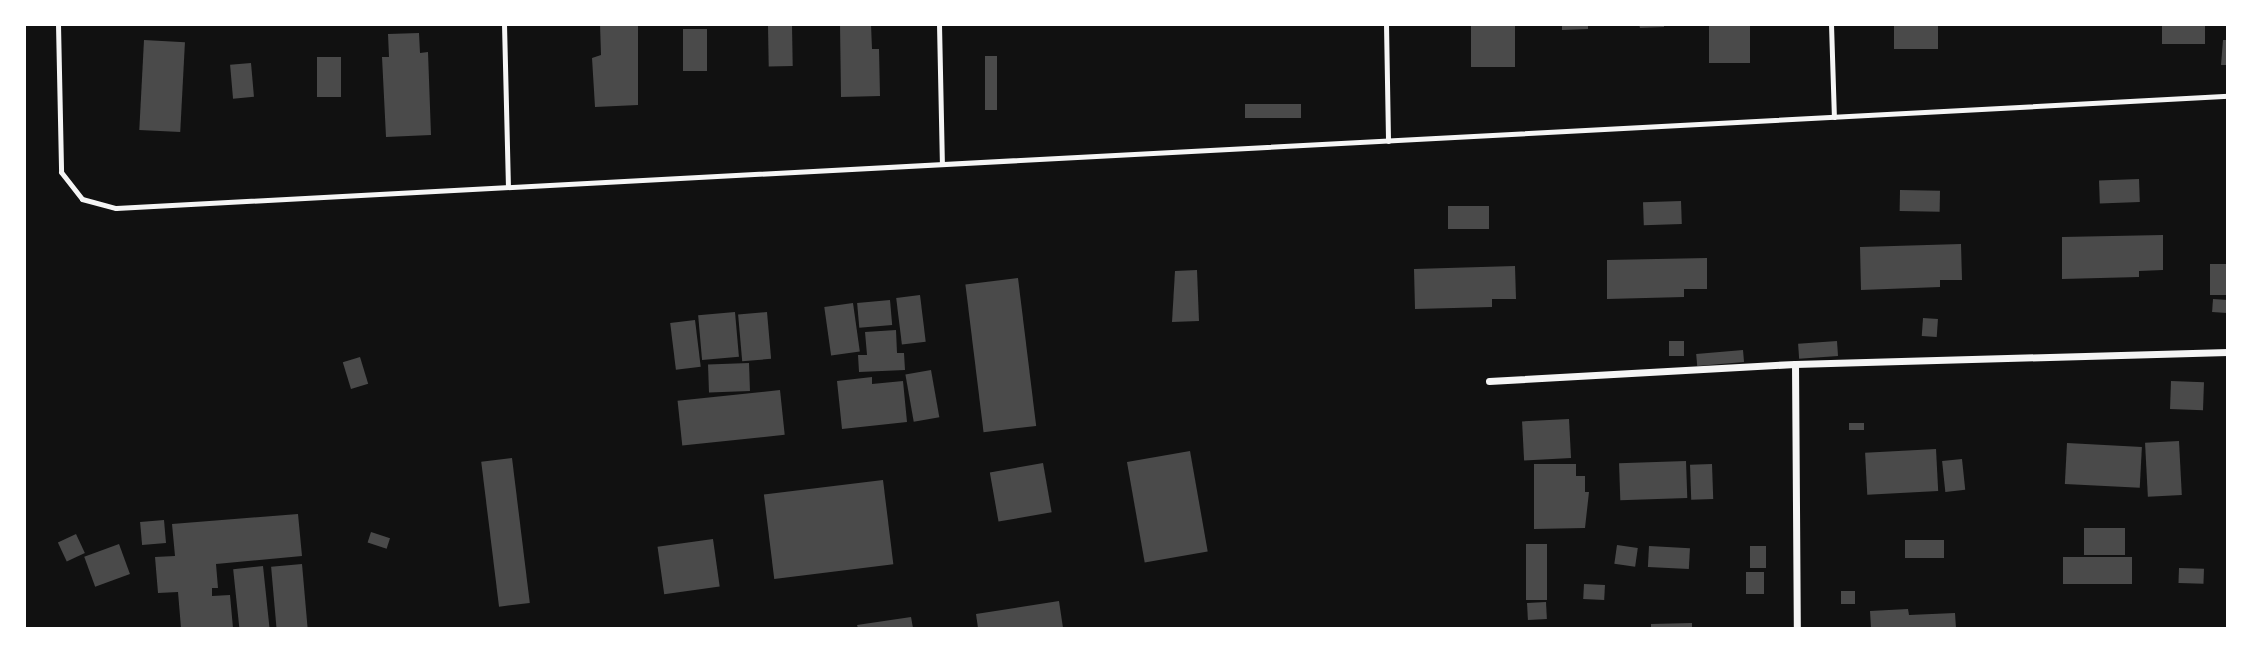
<!DOCTYPE html>
<html>
<head>
<meta charset="utf-8">
<style>
	body { margin:0 }
	#map { position:relative; width:2252px; height:653px; overflow:hidden; background:#111; font-family:Bitter,serif }
	div>[style] { position:absolute }
	.building>* { inset:0; background:#4a4a4a; transform-origin:0 0 }
	.service>* { height:5px; margin:-2.5px; padding:0 2.5px; transform-origin:2.5px; border-radius:2.5px; background:#f5f5f5 }
	.minor>* { height:7px; margin:-3.5px; padding:0 3.5px; transform-origin:3.5px; border-radius:3.5px; background:#f5f5f5 }
	span { translate:-50% -50%; white-space:nowrap; text-align:center; line-height:1.15; -webkit-text-stroke:7px #fff; paint-order:stroke }
	.frame { position:absolute; inset:0; border:26px solid #fff; pointer-events:none }
</style>
</head>
<body>
<div id="map">
	<div class="building">
		<div style="clip-path:polygon(600px 24px,638px 24px,638px 105px,595px 107px,592px 58px,601px 55px)"></div>
		<div style="clip-path:polygon(840px 24px,871px 24px,872px 49px,879px 49px,880px 96px,841px 97px)"></div>
		<div style="left:1471px;top:24px;width:44px;height:43px"></div>
		<div style="clip-path:polygon(1562px 24px,1588px 24px,1588px 29px,1562px 30px)"></div>
		<div style="clip-path:polygon(1639px 24px,1664px 24px,1664px 27px,1640px 28px)"></div>
		<div style="left:1709px;top:24px;width:41px;height:39px"></div>
		<div style="left:1894px;top:24px;width:44px;height:25px"></div>
		<div style="left:2162px;top:24px;width:43px;height:20px"></div>
		<div style="left:792px;top:25px;width:41px;height:24px;rotate:89deg"></div>
		<div style="left:683px;top:29px;width:24px;height:42px"></div>
		<div style="clip-path:polygon(419px 33px,420px 53px,428px 52px,431px 135px,386px 137px,382px 57px,389px 57px,388px 34px)"></div>
		<div style="left:144px;top:40px;width:41px;height:90px;rotate:3deg"></div>
		<div style="clip-path:polygon(2223px 40px,2228px 40px,2228px 65px,2221px 65px)"></div>
		<div style="left:985px;top:56px;width:12px;height:54px"></div>
		<div style="left:341px;top:57px;width:40px;height:24px;rotate:90deg"></div>
		<div style="left:251px;top:63px;width:34px;height:21px;rotate:85deg"></div>
		<div style="left:1301px;top:104px;width:14px;height:56px;rotate:90deg"></div>
		<div style="left:2139px;top:179px;width:23px;height:40px;rotate:88deg"></div>
		<div style="left:1900px;top:190px;width:40px;height:21px;rotate:1deg"></div>
		<div style="left:1681px;top:201px;width:23px;height:38px;rotate:88deg"></div>
		<div style="left:1489px;top:206px;width:23px;height:41px;rotate:90deg"></div>
		<div style="clip-path:polygon(2163px 235px,2163px 270px,2139px 271px,2139px 277px,2062px 279px,2062px 237px)"></div>
		<div style="clip-path:polygon(1961px 244px,1962px 280px,1940px 280px,1940px 287px,1861px 290px,1860px 247px)"></div>
		<div style="clip-path:polygon(1707px 258px,1707px 289px,1684px 289px,1684px 297px,1607px 299px,1607px 260px)"></div>
		<div style="left:2210px;top:264px;width:18px;height:31px"></div>
		<div style="clip-path:polygon(1515px 266px,1516px 299px,1492px 299px,1492px 307px,1415px 309px,1414px 269px)"></div>
		<div style="clip-path:polygon(1197px 270px,1199px 321px,1172px 322px,1175px 271px)"></div>
		<div style="left:1018px;top:278px;width:149px;height:53px;rotate:83deg"></div>
		<div style="left:920px;top:295px;width:47px;height:24px;rotate:83deg"></div>
		<div style="left:2213px;top:299px;width:15px;height:13px;rotate:4deg"></div>
		<div style="left:890px;top:300px;width:25px;height:33px;rotate:85deg"></div>
		<div style="left:853px;top:303px;width:49px;height:29px;rotate:82deg"></div>
		<div style="left:735px;top:312px;width:45px;height:37px;rotate:85deg"></div>
		<div style="left:767px;top:312px;width:47px;height:29px;rotate:85deg"></div>
		<div style="left:1923px;top:318px;width:15px;height:18px;rotate:4deg"></div>
		<div style="left:695px;top:320px;width:47px;height:25px;rotate:83deg"></div>
		<div style="clip-path:polygon(896px 330px,897px 353px,904px 353px,905px 370px,859px 372px,858px 355px,867px 355px,865px 332px)"></div>
		<div style="left:1669px;top:341px;width:15px;height:15px"></div>
		<div style="left:1837px;top:341px;width:15px;height:39px;rotate:86deg"></div>
		<div style="left:1743px;top:350px;width:12px;height:47px;rotate:85deg"></div>
		<div style="left:360px;top:357px;width:28px;height:18px;rotate:73deg"></div>
		<div style="left:749px;top:363px;width:28px;height:41px;rotate:88deg"></div>
		<div style="left:931px;top:370px;width:48px;height:26px;rotate:80deg"></div>
		<div style="clip-path:polygon(872px 377px,872px 384px,903px 381px,907px 422px,842px 429px,837px 381px)"></div>
		<div style="left:2171px;top:381px;width:33px;height:28px;rotate:2deg"></div>
		<div style="left:780px;top:390px;width:45px;height:103px;rotate:84deg"></div>
		<div style="left:1569px;top:419px;width:39px;height:47px;rotate:87deg"></div>
		<div style="left:1849px;top:423px;width:15px;height:7px"></div>
		<div style="left:2179px;top:441px;width:54px;height:34px;rotate:87deg"></div>
		<div style="left:2067px;top:443px;width:75px;height:41px;rotate:3deg"></div>
		<div style="left:1936px;top:449px;width:42px;height:71px;rotate:87deg"></div>
		<div style="left:1190px;top:451px;width:102px;height:64px;rotate:80deg"></div>
		<div style="left:512px;top:458px;width:146px;height:31px;rotate:83deg"></div>
		<div style="left:1962px;top:459px;width:31px;height:20px;rotate:84deg"></div>
		<div style="left:1686px;top:461px;width:37px;height:67px;rotate:88deg"></div>
		<div style="left:1043px;top:463px;width:50px;height:54px;rotate:80deg"></div>
		<div style="clip-path:polygon(1534px 464px,1576px 464px,1576px 476px,1585px 476px,1585px 492px,1589px 492px,1585px 528px,1534px 529px)"></div>
		<div style="left:1712px;top:464px;width:35px;height:22px;rotate:88deg"></div>
		<div style="left:883px;top:480px;width:85px;height:120px;rotate:83deg"></div>
		<div style="clip-path:polygon(298px 514px,302px 556px,216px 564px,218px 588px,212px 588px,212px 596px,230px 595px,233px 628px,181px 628px,178px 592px,158px 593px,155px 557px,175px 556px,172px 524px)"></div>
		<div style="left:164px;top:520px;width:23px;height:24px;rotate:85deg"></div>
		<div style="left:2084px;top:528px;width:41px;height:27px"></div>
		<div style="left:371px;top:532px;width:20px;height:11px;rotate:18deg"></div>
		<div style="left:76px;top:534px;width:21px;height:20px;rotate:65deg"></div>
		<div style="left:713px;top:539px;width:48px;height:56px;rotate:82deg"></div>
		<div style="left:1944px;top:540px;width:18px;height:39px;rotate:90deg"></div>
		<div style="left:119px;top:544px;width:32px;height:37px;rotate:70deg"></div>
		<div style="left:1547px;top:544px;width:56px;height:21px;rotate:90deg"></div>
		<div style="left:1617px;top:545px;width:21px;height:19px;rotate:8deg"></div>
		<div style="left:1649px;top:546px;width:41px;height:21px;rotate:3deg"></div>
		<div style="left:1750px;top:546px;width:16px;height:22px"></div>
		<div style="left:2132px;top:557px;width:27px;height:69px;rotate:90deg"></div>
		<div style="left:302px;top:564px;width:64px;height:31px;rotate:85deg"></div>
		<div style="left:263px;top:566px;width:62px;height:30px;rotate:84deg"></div>
		<div style="left:2179px;top:568px;width:25px;height:15px;rotate:2deg"></div>
		<div style="left:1746px;top:572px;width:18px;height:22px"></div>
		<div style="left:1584px;top:584px;width:21px;height:15px;rotate:3deg"></div>
		<div style="left:1841px;top:591px;width:14px;height:13px"></div>
		<div style="clip-path:polygon(1059px 601px,1063px 628px,978px 628px,976px 614px)"></div>
		<div style="left:1546px;top:602px;width:17px;height:19px;rotate:87deg"></div>
		<div style="clip-path:polygon(1908px 609px,1909px 615px,1955px 613px,1956px 628px,1871px 628px,1870px 611px)"></div>
		<div style="clip-path:polygon(911px 617px,913px 628px,858px 628px,857px 625px)"></div>
		<div style="clip-path:polygon(1692px 623px,1692px 628px,1651px 628px,1651px 624px)"></div>
	</div>
	<div class="service">
		<div style="left:58px;top:24px;width:148px;rotate:88.8deg"></div>
		<div style="left:61px;top:172px;width:34px;rotate:52deg"></div>
		<div style="left:82px;top:199px;width:35px;rotate:15deg"></div>
		<div style="left:116px;top:208px;width:2115px;rotate:-3.04deg"></div>
		<div style="left:504px;top:24px;width:163px;rotate:88.6deg"></div>
		<div style="left:939px;top:24px;width:140px;rotate:88.8deg"></div>
		<div style="left:1386px;top:24px;width:117px;rotate:89deg"></div>
		<div style="left:1831px;top:24px;width:93px;rotate:88.2deg"></div>
	</div>
	<div class="minor">
		<div style="left:1795px;top:364px;width:264px;rotate:89.6deg"></div>
		<div style="left:1489px;top:381px;width:306px;rotate:-3.2deg"></div>
		<div style="left:1795px;top:364px;width:433px;rotate:-1.6deg"></div>
	</div>
	<div class="frame"></div>
</div>
</body>
</html>
